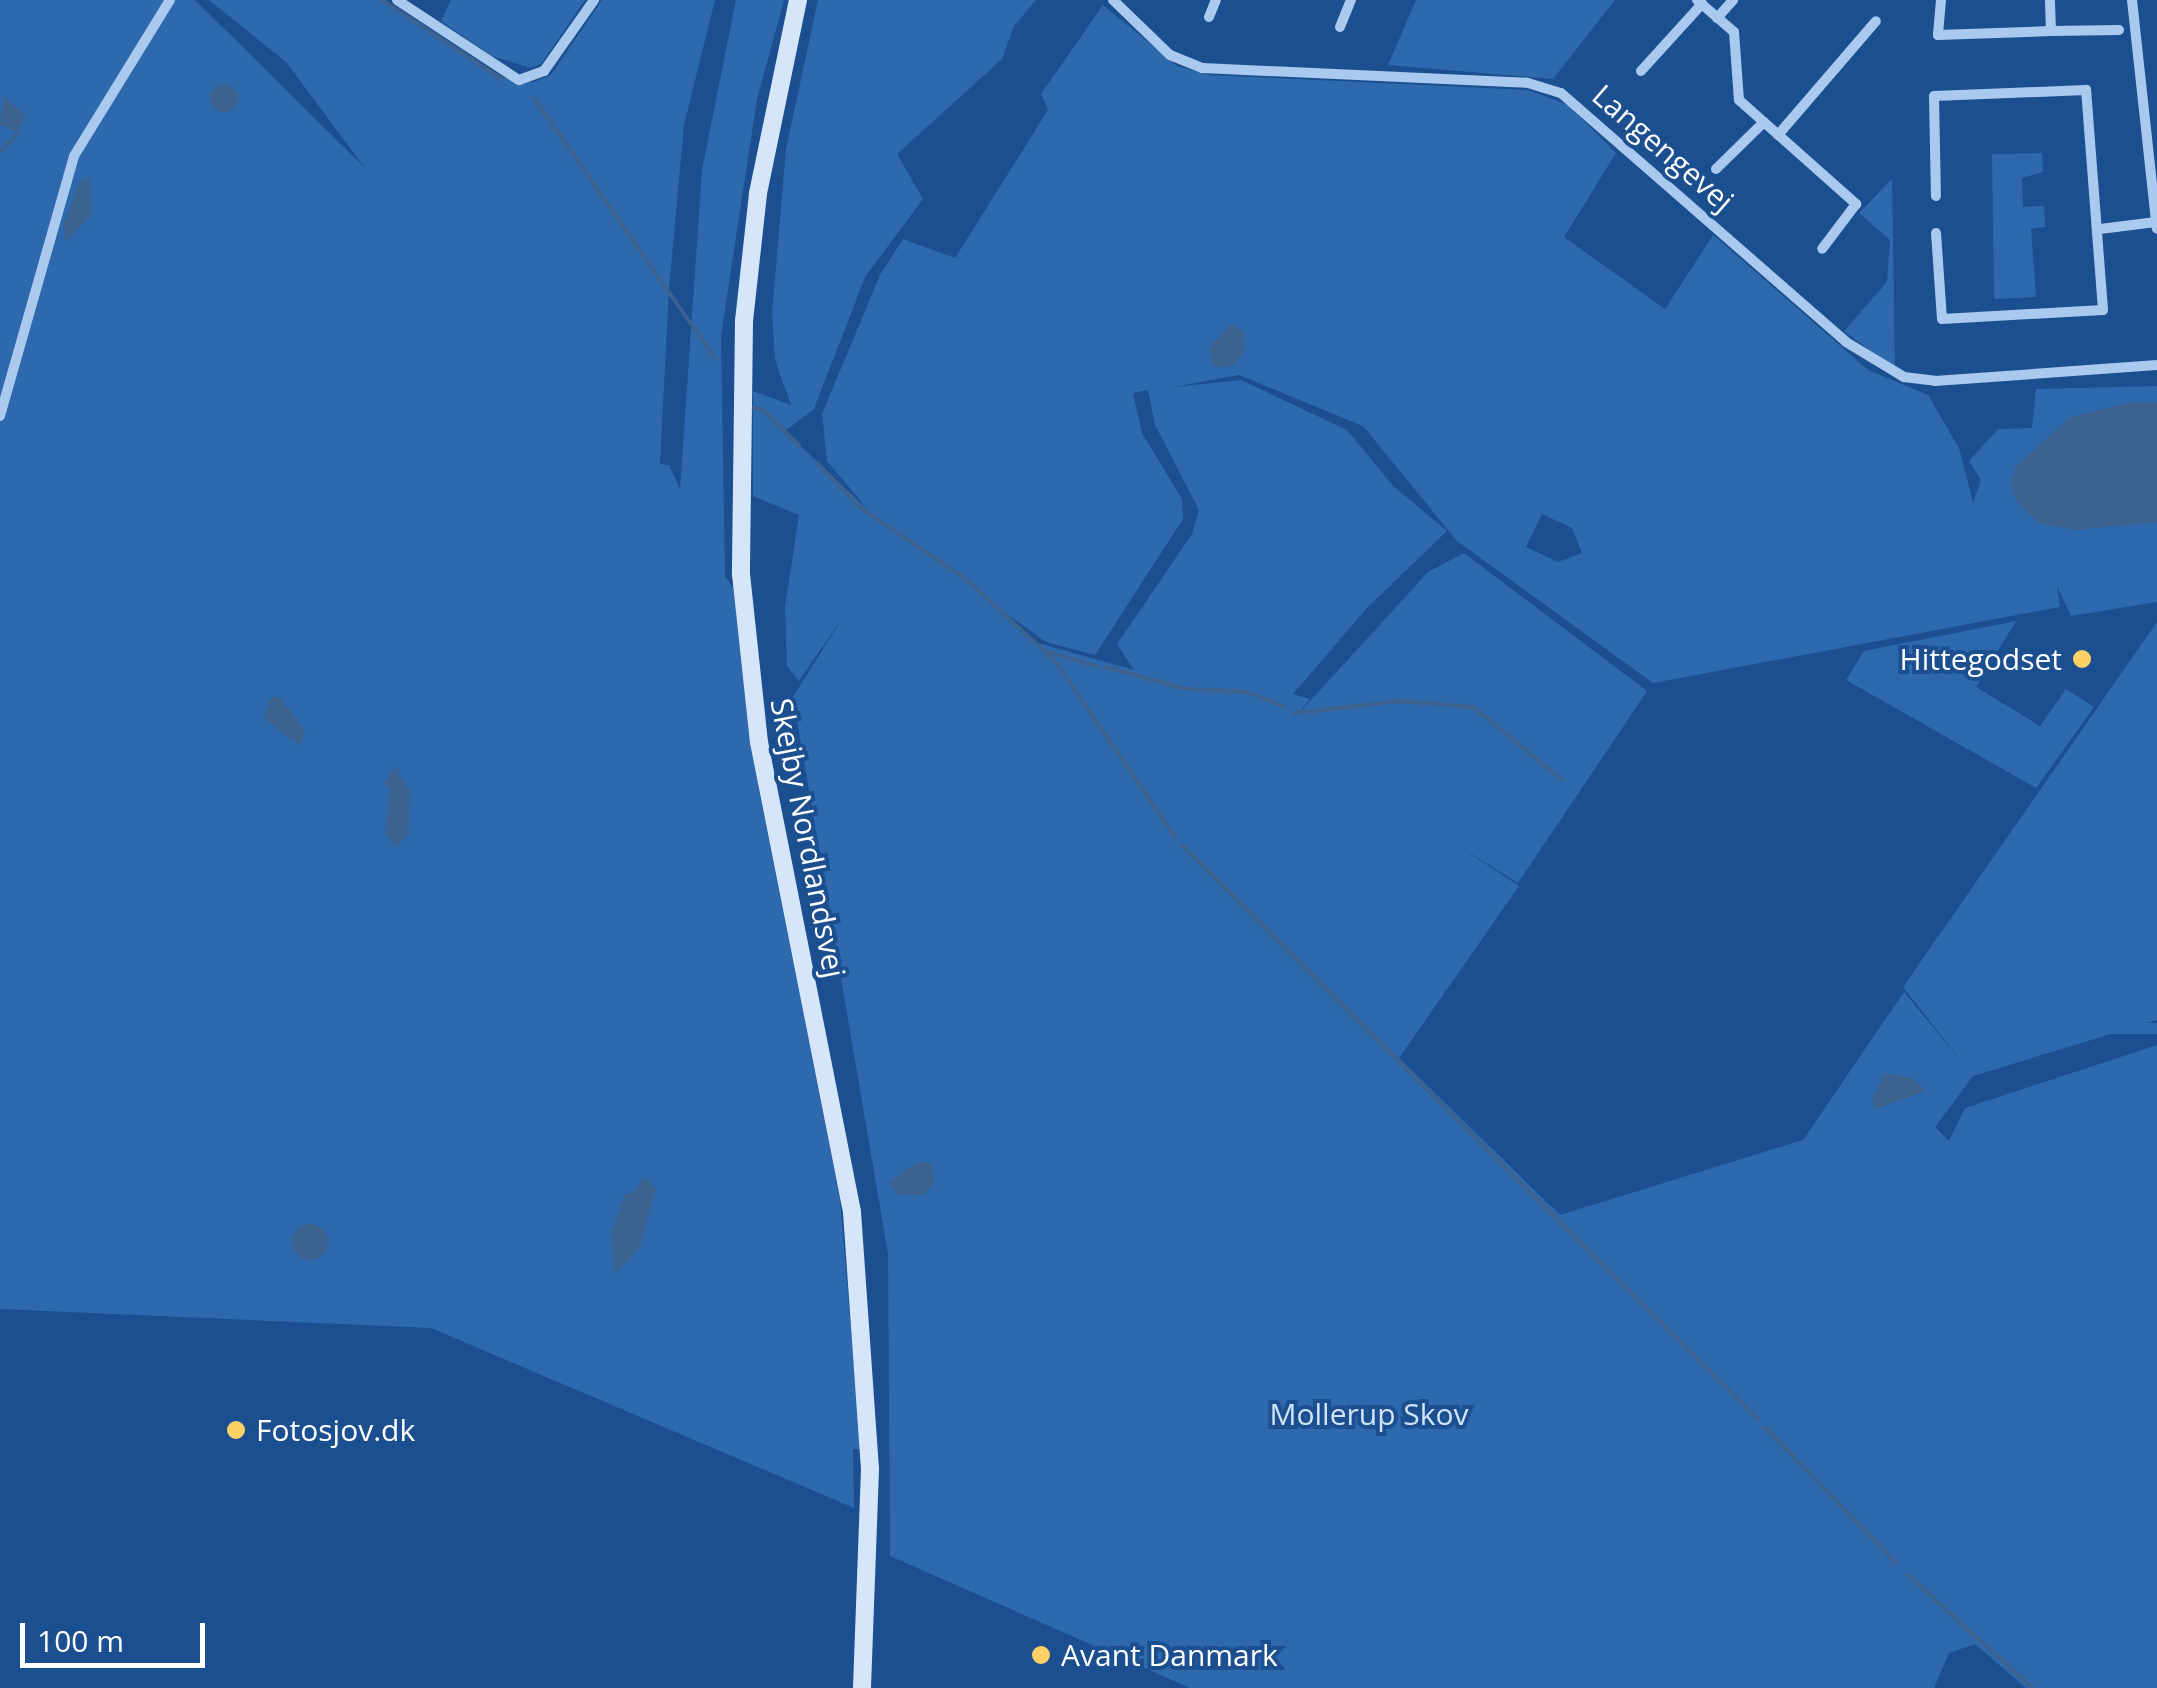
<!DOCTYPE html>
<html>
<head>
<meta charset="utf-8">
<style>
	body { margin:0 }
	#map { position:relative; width:2157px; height:1688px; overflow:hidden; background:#1b4f8f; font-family:"Open Sans",sans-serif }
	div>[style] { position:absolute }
	.green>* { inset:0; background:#2e69ad; transform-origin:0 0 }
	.water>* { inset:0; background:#3c6290 }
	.round { border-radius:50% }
	.stream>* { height:4px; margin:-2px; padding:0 2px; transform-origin:2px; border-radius:2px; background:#3c6290 }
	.street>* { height:10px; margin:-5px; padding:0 5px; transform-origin:5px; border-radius:5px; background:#a9c9ee }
	.secondary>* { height:18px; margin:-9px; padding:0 9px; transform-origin:9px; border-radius:9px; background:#d6e6fa }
	.dots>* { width:28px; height:28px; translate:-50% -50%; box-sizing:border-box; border:5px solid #1b4f8f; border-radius:50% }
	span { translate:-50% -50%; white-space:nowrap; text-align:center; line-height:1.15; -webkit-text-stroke:8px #1b4f8f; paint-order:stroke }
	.street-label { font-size:30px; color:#fff }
	.poi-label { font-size:30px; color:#fff }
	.right { translate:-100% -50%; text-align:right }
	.left { translate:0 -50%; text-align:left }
	.park-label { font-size:30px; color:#cfe3fa }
	.scale { position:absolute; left:20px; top:1623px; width:185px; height:45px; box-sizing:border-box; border:5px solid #fff; border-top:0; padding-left:12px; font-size:30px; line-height:35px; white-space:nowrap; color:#fff; -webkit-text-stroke:8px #1b4f8f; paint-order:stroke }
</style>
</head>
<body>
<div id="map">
	<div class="green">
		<div style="clip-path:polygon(0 0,195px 0,366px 169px,403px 219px,286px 62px,209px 0,382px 0,485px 68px,514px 82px,534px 82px,551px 75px,602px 0,715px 0,684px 125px,669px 289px,660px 464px,669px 465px,680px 489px,702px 170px,736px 0,784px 0,757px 99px,721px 336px,725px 576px,734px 589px,759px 790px,840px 1199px,861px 1449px,853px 1449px,854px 1508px,431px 1328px,0 1309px)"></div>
		<div style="clip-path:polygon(451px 0,585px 0,541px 64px,531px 68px,492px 56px,441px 21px)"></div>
		<div style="clip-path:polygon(evenodd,818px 0,1036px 0,1014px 26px,1002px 59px,897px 154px,923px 199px,865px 277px,814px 409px,785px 431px,869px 511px,827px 461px,822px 414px,880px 275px,903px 239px,955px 258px,1048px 110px,1041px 94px,1103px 5px,1177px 66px,1209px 75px,1528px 90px,1568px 105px,1616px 153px,1564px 237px,1665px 309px,1713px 235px,1868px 370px,1928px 395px,1959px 448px,1973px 502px,1981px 480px,1969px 461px,1998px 429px,2032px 428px,2036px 389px,2157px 386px,2157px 602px,2071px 616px,2057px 586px,2060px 607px,1653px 683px,1457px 541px,1363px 426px,1239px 375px,1174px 387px,1241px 380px,1347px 430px,1393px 486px,1447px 531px,1367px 608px,1293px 694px,1310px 699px,1290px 723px,1428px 572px,1464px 553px,1647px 691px,1518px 883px,1459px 846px,1519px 886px,1399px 1058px,1560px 1215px,1803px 1140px,1904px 992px,1966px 1067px,1903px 987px,2157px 622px,2157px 1020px,1973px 1076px,1935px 1127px,1949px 1141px,1965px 1108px,2157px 1045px,2157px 1688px,2026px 1688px,1975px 1644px,1949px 1653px,1934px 1688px,1190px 1688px,890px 1556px,888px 1254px,793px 697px,844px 615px,799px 681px,787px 666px,785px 606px,799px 515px,753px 496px,753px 391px,791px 405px,775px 360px,772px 313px,786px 149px,818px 0,1148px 390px,1155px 425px,1199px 510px,1192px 534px,1117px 644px,1134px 670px,1038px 643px,997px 607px,1046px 642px,1095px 655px,1183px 519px,1182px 499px,1142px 433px,1133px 393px,1148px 390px,818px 0,1542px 514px,1572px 528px,1582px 553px,1558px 562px,1526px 547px,1542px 514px)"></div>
		<div style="clip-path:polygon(1416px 0,1615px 0,1553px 79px,1388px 65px)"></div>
		<div style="clip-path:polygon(2042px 153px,2043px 172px,2022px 178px,2023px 207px,2044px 206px,2045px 227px,2031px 229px,2036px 297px,1994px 299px,1992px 154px)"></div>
		<div style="clip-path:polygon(1892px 179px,1895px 369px,1844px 331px,1887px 282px,1890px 240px,1859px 213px)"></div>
		<div style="clip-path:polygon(2016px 621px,1976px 687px,2040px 726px,2066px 689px,2094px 707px,2036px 788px,1846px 680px,1864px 651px)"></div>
		<div style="left:2157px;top:1023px;width:11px;height:139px;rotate:90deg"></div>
	</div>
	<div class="water">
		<div class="round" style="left:210px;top:84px;width:28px;height:28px"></div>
		<div style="clip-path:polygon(4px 97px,25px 114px,18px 133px,0 124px)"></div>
		<div style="clip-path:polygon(90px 176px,91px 214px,66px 242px,63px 226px,79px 183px)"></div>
		<div style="clip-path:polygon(1230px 325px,1243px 330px,1245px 350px,1234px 366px,1214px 367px,1209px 348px)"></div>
		<div style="clip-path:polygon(2131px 402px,2157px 402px,2157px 522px,2076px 530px,2038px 523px,2016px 501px,2011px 481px,2016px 466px,2071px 417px)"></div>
		<div style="clip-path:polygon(279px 696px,305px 731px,300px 745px,264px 719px,270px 699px)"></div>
		<div style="clip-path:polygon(395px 766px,410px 793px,408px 835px,395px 847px,385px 833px,390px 789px,384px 783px)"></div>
		<div style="clip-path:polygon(1884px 1074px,1911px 1077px,1926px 1091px,1875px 1109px,1872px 1098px)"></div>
		<div style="clip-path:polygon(918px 1162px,932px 1163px,934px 1183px,924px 1195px,896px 1194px,889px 1182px)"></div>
		<div style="clip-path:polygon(643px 1177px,656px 1188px,640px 1247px,615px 1274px,611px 1234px,625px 1195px,636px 1191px)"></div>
		<div class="round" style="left:292px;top:1224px;width:36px;height:36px"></div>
	</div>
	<div class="stream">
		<div style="left:382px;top:0;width:144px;rotate:33.4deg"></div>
		<div style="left:534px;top:98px;width:317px;rotate:55.2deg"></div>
		<div style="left:0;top:152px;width:26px;rotate:-47deg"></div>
		<div style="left:753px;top:408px;width:10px;rotate:11deg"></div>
		<div style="left:763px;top:410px;width:50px;rotate:44.2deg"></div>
		<div style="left:818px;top:464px;width:62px;rotate:45.7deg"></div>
		<div style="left:861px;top:508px;width:130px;rotate:34.3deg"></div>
		<div style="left:968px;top:581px;width:120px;rotate:42.6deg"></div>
		<div style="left:1056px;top:662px;width:212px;rotate:55.8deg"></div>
		<div style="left:1046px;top:651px;width:55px;rotate:16.8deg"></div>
		<div style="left:1106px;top:667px;width:83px;rotate:15.4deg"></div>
		<div style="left:1186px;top:689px;width:61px;rotate:2.8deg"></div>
		<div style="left:1247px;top:692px;width:40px;rotate:21deg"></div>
		<div style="left:1295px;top:713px;width:106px;rotate:-6.5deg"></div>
		<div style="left:1400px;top:701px;width:73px;rotate:4.7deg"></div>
		<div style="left:1473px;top:707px;width:114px;rotate:39.3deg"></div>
		<div style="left:1182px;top:845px;width:813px;rotate:44.9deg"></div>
		<div style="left:1765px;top:1427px;width:189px;rotate:46.1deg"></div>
		<div style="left:1908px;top:1575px;width:168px;rotate:42.3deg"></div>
	</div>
	<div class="street">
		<div style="left:397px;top:0;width:146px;rotate:33.3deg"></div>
		<div style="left:519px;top:80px;width:27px;rotate:-20deg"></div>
		<div style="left:544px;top:71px;width:87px;rotate:-54.8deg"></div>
		<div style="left:1113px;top:0;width:79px;rotate:44deg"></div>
		<div style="left:1170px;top:55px;width:35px;rotate:22deg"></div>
		<div style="left:1202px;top:68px;width:326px;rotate:2.6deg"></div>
		<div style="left:1528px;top:83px;width:34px;rotate:17deg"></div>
		<div style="left:1561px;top:93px;width:378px;rotate:41.1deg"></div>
		<div style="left:1846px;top:342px;width:68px;rotate:31.1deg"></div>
		<div style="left:1904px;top:377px;width:31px;rotate:7deg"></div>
		<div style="left:1935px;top:381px;width:223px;rotate:-4.1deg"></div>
		<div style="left:1697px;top:0;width:49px;rotate:40.9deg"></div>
		<div style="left:1734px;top:32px;width:68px;rotate:85.8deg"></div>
		<div style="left:1739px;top:100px;width:157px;rotate:41.6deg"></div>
		<div style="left:1856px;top:204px;width:56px;rotate:127.1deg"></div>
		<div style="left:1941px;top:0;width:35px;rotate:95deg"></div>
		<div style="left:1938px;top:35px;width:113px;rotate:-2deg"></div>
		<div style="left:2051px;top:31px;width:31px;rotate:-92deg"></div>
		<div style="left:2132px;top:0;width:230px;rotate:83.8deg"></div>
		<div style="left:1209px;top:17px;width:18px;rotate:-68deg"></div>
		<div style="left:1717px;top:18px;width:24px;rotate:-48deg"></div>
		<div style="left:1340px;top:27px;width:29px;rotate:-68deg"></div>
		<div style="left:2051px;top:31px;width:68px;rotate:-0.8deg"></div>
		<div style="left:1641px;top:71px;width:91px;rotate:-47.7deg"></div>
		<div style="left:1778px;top:135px;width:150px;rotate:-49.3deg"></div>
		<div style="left:1716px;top:169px;width:67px;rotate:-44.4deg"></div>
		<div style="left:2100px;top:229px;width:56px;rotate:-7.1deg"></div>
		<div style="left:1936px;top:233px;width:86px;rotate:86deg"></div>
		<div style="left:1942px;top:319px;width:161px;rotate:-3.2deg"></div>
		<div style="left:2103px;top:310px;width:221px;rotate:-94.4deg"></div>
		<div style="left:2086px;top:90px;width:152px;rotate:177.7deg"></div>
		<div style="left:1934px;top:96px;width:100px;rotate:88.9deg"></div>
		<div style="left:0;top:416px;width:270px;rotate:-74.1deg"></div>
		<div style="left:74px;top:156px;width:183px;rotate:-58.4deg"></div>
	</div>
	<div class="secondary">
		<div style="left:798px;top:0;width:198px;rotate:101.7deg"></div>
		<div style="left:758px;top:194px;width:128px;rotate:96.3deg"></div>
		<div style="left:744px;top:321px;width:253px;rotate:90.7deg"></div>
		<div style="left:741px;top:574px;width:169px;rotate:83.9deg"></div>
		<div style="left:759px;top:742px;width:479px;rotate:78.8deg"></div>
		<div style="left:852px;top:1212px;width:258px;rotate:86deg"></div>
		<div style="left:870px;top:1469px;width:219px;rotate:92.1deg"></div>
	</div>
	<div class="dots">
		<div style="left:2082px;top:659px;background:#ffd166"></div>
		<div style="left:236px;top:1430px;background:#ffd166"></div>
		<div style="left:1041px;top:1655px;background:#ffd166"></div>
	</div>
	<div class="street-label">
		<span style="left:1663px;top:148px;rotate:41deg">Langengevej</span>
		<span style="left:808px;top:838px;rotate:79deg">Skejby Nordlandsvej</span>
	</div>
	<div class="poi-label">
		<span class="right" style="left:2062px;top:659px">Hittegodset</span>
		<span class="left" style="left:256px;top:1430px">Fotosjov.dk</span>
		<span class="left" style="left:1061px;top:1655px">Avant Danmark</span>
	</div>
	<div class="park-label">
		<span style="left:1369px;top:1414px">Mollerup Skov</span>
	</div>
	<div class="scale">100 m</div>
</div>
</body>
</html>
